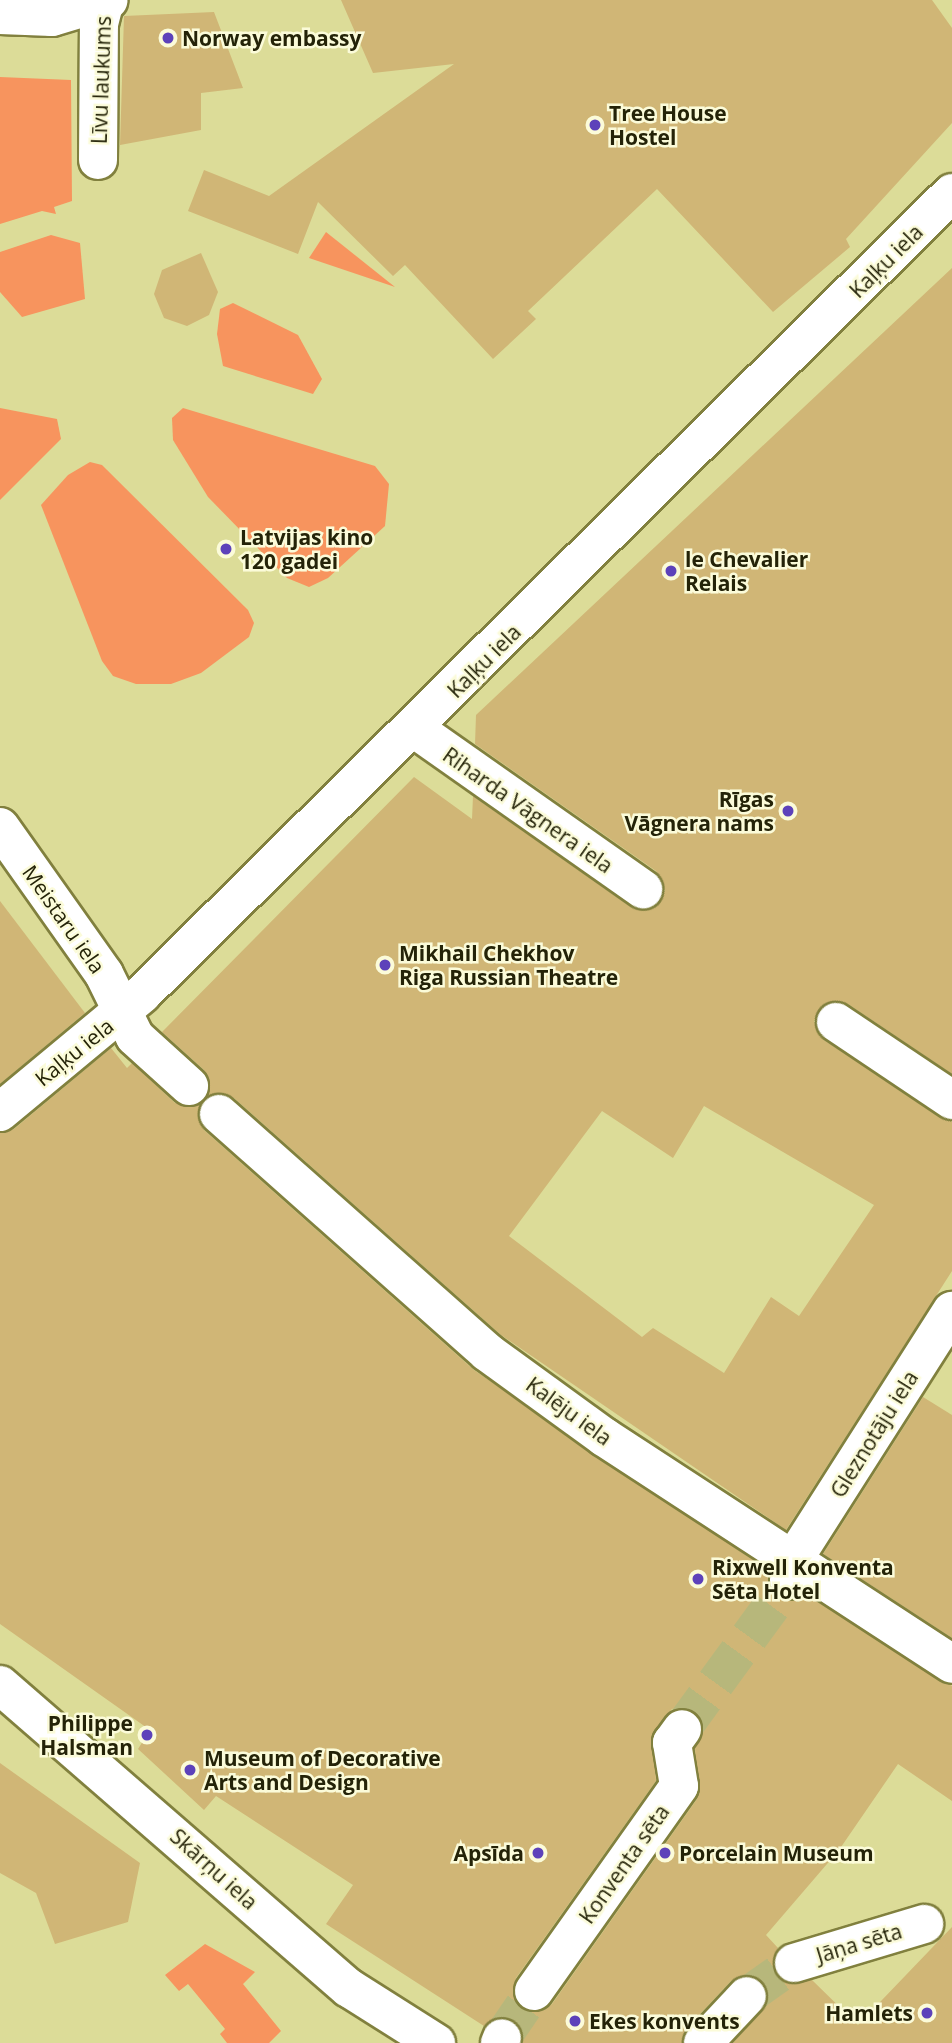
<!DOCTYPE html>
<html>
<head>
<meta charset="utf-8">
<style>
	body { margin:0 }
	#map { position:relative; width:952px; height:2043px; overflow:hidden; background:#dcdc98; font-family:"Open Sans",sans-serif }
	div>[style] { position:absolute }
	.green>* { inset:0; background:#f7945e }
	.building>* { inset:0; background:#d0b676 }
	.minor-tunnel>* { height:38px; margin-top:-19px; transform-origin:0; background:repeating-linear-gradient(90deg,#b7b77b 0 38px,transparent 0 57px) }
	.roads { filter:drop-shadow(2px 0 #81803e) drop-shadow(-2px 0 #81803e) drop-shadow(0 2px #81803e) drop-shadow(0 -2px #81803e) }
	.minor>* { height:38px; margin:-19px; padding:0 19px; transform-origin:19px; border-radius:19px; background:#fff }
	.dots>* { width:19px; height:19px; translate:-50% -50%; box-sizing:border-box; border:4px solid #fbfbd9; border-radius:50% }
	span { translate:-50% -50%; white-space:nowrap; text-align:center; line-height:1.15; -webkit-text-stroke:5px #fbfbd9; paint-order:stroke }
	.poi-label { font-size:21px; color:#242308; font-weight:700 }
	.left { translate:0 -50%; text-align:left }
	.right { translate:-100% -50%; text-align:right }
	.street-label { font-size:21px; color:#242308 }
</style>
</head>
<body>
<div id="map">
	<div class="green">
		<div style="clip-path:polygon(0 77px,71px 80px,72px 201px,54px 207px,56px 214px,42px 211px,0 224px)"></div>
		<div style="clip-path:polygon(326px 232px,395px 287px,309px 258px)"></div>
		<div style="clip-path:polygon(51px 235px,80px 243px,85px 299px,22px 317px,0 292px,0 252px)"></div>
		<div style="clip-path:polygon(233px 303px,298px 335px,322px 379px,313px 394px,223px 366px,217px 334px,220px 309px)"></div>
		<div style="clip-path:polygon(0 408px,57px 419px,61px 439px,0 500px)"></div>
		<div style="clip-path:polygon(183px 408px,375px 466px,389px 484px,385px 526px,328px 578px,309px 587px,287px 578px,208px 497px,173px 440px,172px 418px)"></div>
		<div style="clip-path:polygon(90px 462px,102px 465px,248px 610px,254px 623px,249px 637px,201px 673px,171px 684px,136px 684px,113px 676px,102px 661px,41px 505px,68px 475px)"></div>
		<div style="clip-path:polygon(205px 1944px,255px 1972px,243px 1984px,281px 2031px,269px 2043px,227px 2043px,220px 2034px,225px 2029px,188px 1984px,179px 1991px,165px 1975px)"></div>
	</div>
	<div class="building">
		<div style="clip-path:polygon(341px 0,932px 0,952px 28px,952px 123px,846px 239px,850px 247px,773px 312px,657px 189px,528px 311px,536px 319px,493px 359px,405px 265px,393px 276px,318px 202px,298px 254px,188px 211px,204px 170px,269px 196px,454px 64px,373px 73px)"></div>
		<div style="clip-path:polygon(214px 12px,243px 88px,201px 93px,201px 130px,120px 145px,124px 16px)"></div>
		<div style="clip-path:polygon(201px 253px,218px 292px,209px 315px,187px 326px,164px 318px,154px 294px,162px 270px)"></div>
		<div style="clip-path:polygon(evenodd,952px 268px,952px 1074px,848px 1004px,826px 1003px,814px 1021px,824px 1040px,952px 1122px,952px 1271px,786px 1530px,501px 1335px,234px 1098px,208px 1096px,204px 1070px,162px 1032px,414px 777px,472px 819px,473px 796px,631px 907px,652px 909px,660px 902px,665px 890px,656px 871px,475px 744px,476px 715px,952px 268px,704px 1106px,874px 1205px,799px 1316px,771px 1297px,724px 1373px,653px 1328px,642px 1337px,509px 1236px,602px 1111px,673px 1158px,704px 1106px)"></div>
		<div style="clip-path:polygon(0 901px,85px 1013px,0 1084px)"></div>
		<div style="clip-path:polygon(evenodd,111px 1048px,127px 1068px,132px 1063px,175px 1103px,200px 1104px,204px 1130px,474px 1370px,769px 1571px,774px 1596px,794px 1601px,805px 1594px,952px 1686px,952px 1801px,898px 1764px,839px 1850px,766px 1935px,778px 1948px,773px 1959px,779px 1978px,790px 1984px,812px 1980px,858px 2025px,952px 1927px,952px 2043px,733px 2043px,768px 2002px,768px 1989px,751px 1975px,731px 1981px,687px 2028px,682px 2043px,523px 2043px,511px 2018px,498px 2017px,484px 2026px,326px 1924px,353px 1885px,216px 1796px,204px 1810px,138px 1749px,150px 1730px,0 1624px,0 1133px,14px 1129px,111px 1048px,685px 1707px,695px 1712px,704px 1730px,695px 1748px,697px 1799px,552px 2004px,542px 2011px,522px 2009px,514px 1999px,516px 1978px,656px 1781px,654px 1731px,672px 1709px,685px 1707px)"></div>
		<div style="clip-path:polygon(923px 1397px,952px 1415px,952px 1638px,823px 1554px)"></div>
		<div style="clip-path:polygon(0 1763px,140px 1863px,128px 1922px,55px 1944px,36px 1893px,0 1873px)"></div>
	</div>
	<div class="minor-tunnel">
		<div style="left:682px;top:1729px;width:182px;rotate:-53.9deg"></div>
		<div style="left:747px;top:1996px;width:57px;rotate:-35.1deg"></div>
		<div style="left:502px;top:2038px;width:57px;rotate:-55.8deg"></div>
	</div>
	<div class="roads">
		<div class="minor">
			<div style="left:0;top:15px;width:52px;rotate:2.2deg"></div>
			<div style="left:52px;top:17px;width:59px;rotate:-16.6deg"></div>
			<div style="left:98px;top:160px;width:136px;rotate:-89.6deg"></div>
			<div style="left:99px;top:24px;width:25px;rotate:-76deg"></div>
			<div style="left:415px;top:729px;width:279px;rotate:35.1deg"></div>
			<div style="left:0;top:827px;width:180px;rotate:54.7deg"></div>
			<div style="left:104px;top:974px;width:70px;rotate:63.8deg"></div>
			<div style="left:135px;top:1037px;width:73px;rotate:42.2deg"></div>
			<div style="left:836px;top:1022px;width:140px;rotate:33.9deg"></div>
			<div style="left:0;top:1112px;width:185px;rotate:-39.7deg"></div>
			<div style="left:142px;top:994px;width:1139px;rotate:-44.68deg"></div>
			<div style="left:219px;top:1114px;width:358px;rotate:41.6deg"></div>
			<div style="left:487px;top:1352px;width:145px;rotate:36deg"></div>
			<div style="left:604px;top:1437px;width:415px;rotate:33.1deg"></div>
			<div style="left:789px;top:1580px;width:24px;rotate:-75deg"></div>
			<div style="left:795px;top:1557px;width:292px;rotate:-57.5deg"></div>
			<div style="left:0;top:1685px;width:462px;rotate:41deg"></div>
			<div style="left:349px;top:1988px;width:103px;rotate:32.3deg"></div>
			<div style="left:794px;top:1963px;width:136px;rotate:-16.7deg"></div>
			<div style="left:534px;top:1991px;width:251px;rotate:-54.7deg"></div>
			<div style="left:679px;top:1786px;width:44px;rotate:-99.2deg"></div>
			<div style="left:672px;top:1743px;width:17px;rotate:-54deg"></div>
			<div style="left:500px;top:2043px;width:5px;rotate:-68deg"></div>
			<div style="left:703px;top:2043px;width:64px;rotate:-46.9deg"></div>
		</div>
	</div>
	<div class="dots">
		<div style="left:168px;top:38px;background:#5d42ba"></div>
		<div style="left:595px;top:125px;background:#5d42ba"></div>
		<div style="left:226px;top:549px;background:#5d42ba"></div>
		<div style="left:671px;top:571px;background:#5d42ba"></div>
		<div style="left:788px;top:811px;background:#5d42ba"></div>
		<div style="left:385px;top:965px;background:#5d42ba"></div>
		<div style="left:698px;top:1579px;background:#5d42ba"></div>
		<div style="left:147px;top:1735px;background:#5d42ba"></div>
		<div style="left:190px;top:1770px;background:#5d42ba"></div>
		<div style="left:538px;top:1853px;background:#5d42ba"></div>
		<div style="left:665px;top:1853px;background:#5d42ba"></div>
		<div style="left:927px;top:2013px;background:#5d42ba"></div>
		<div style="left:575px;top:2021px;background:#5d42ba"></div>
	</div>
	<div class="poi-label">
		<span class="left" style="left:182px;top:38px">Norway embassy</span>
		<span class="left" style="left:609px;top:125px">Tree House<br>Hostel</span>
		<span class="left" style="left:240px;top:549px">Latvijas kino<br>120 gadei</span>
		<span class="left" style="left:685px;top:571px">le Chevalier<br>Relais</span>
		<span class="right" style="left:774px;top:811px">Rīgas<br>Vāgnera nams</span>
		<span class="left" style="left:399px;top:965px">Mikhail Chekhov<br>Riga Russian Theatre</span>
		<span class="left" style="left:712px;top:1579px">Rixwell Konventa<br>Sēta Hotel</span>
		<span class="right" style="left:133px;top:1735px">Philippe<br>Halsman</span>
		<span class="left" style="left:204px;top:1770px">Museum of Decorative<br>Arts and Design</span>
		<span class="right" style="left:524px;top:1853px">Apsīda</span>
		<span class="left" style="left:679px;top:1853px">Porcelain Museum</span>
		<span class="right" style="left:913px;top:2013px">Hamlets</span>
		<span class="left" style="left:589px;top:2021px">Ekes konvents</span>
	</div>
	<div class="street-label">
		<span style="left:101px;top:80px;rotate:-88deg">Līvu laukums</span>
		<span style="left:886px;top:261px;rotate:-45deg">Kaļķu iela</span>
		<span style="left:484px;top:661px;rotate:-45deg">Kaļķu iela</span>
		<span style="left:528px;top:810px;rotate:35deg">Riharda Vāgnera iela</span>
		<span style="left:64px;top:919px;rotate:55deg">Meistaru iela</span>
		<span style="left:74px;top:1052px;rotate:-39deg">Kaļķu iela</span>
		<span style="left:569px;top:1411px;rotate:36deg">Kalēju iela</span>
		<span style="left:874px;top:1434px;rotate:-58deg">Gleznotāju iela</span>
		<span style="left:624px;top:1864px;rotate:-55deg">Konventa sēta</span>
		<span style="left:214px;top:1869px;rotate:42deg">Skārņu iela</span>
		<span style="left:859px;top:1943px;rotate:-17deg">Jāņa sēta</span>
	</div>
</div>
</body>
</html>
